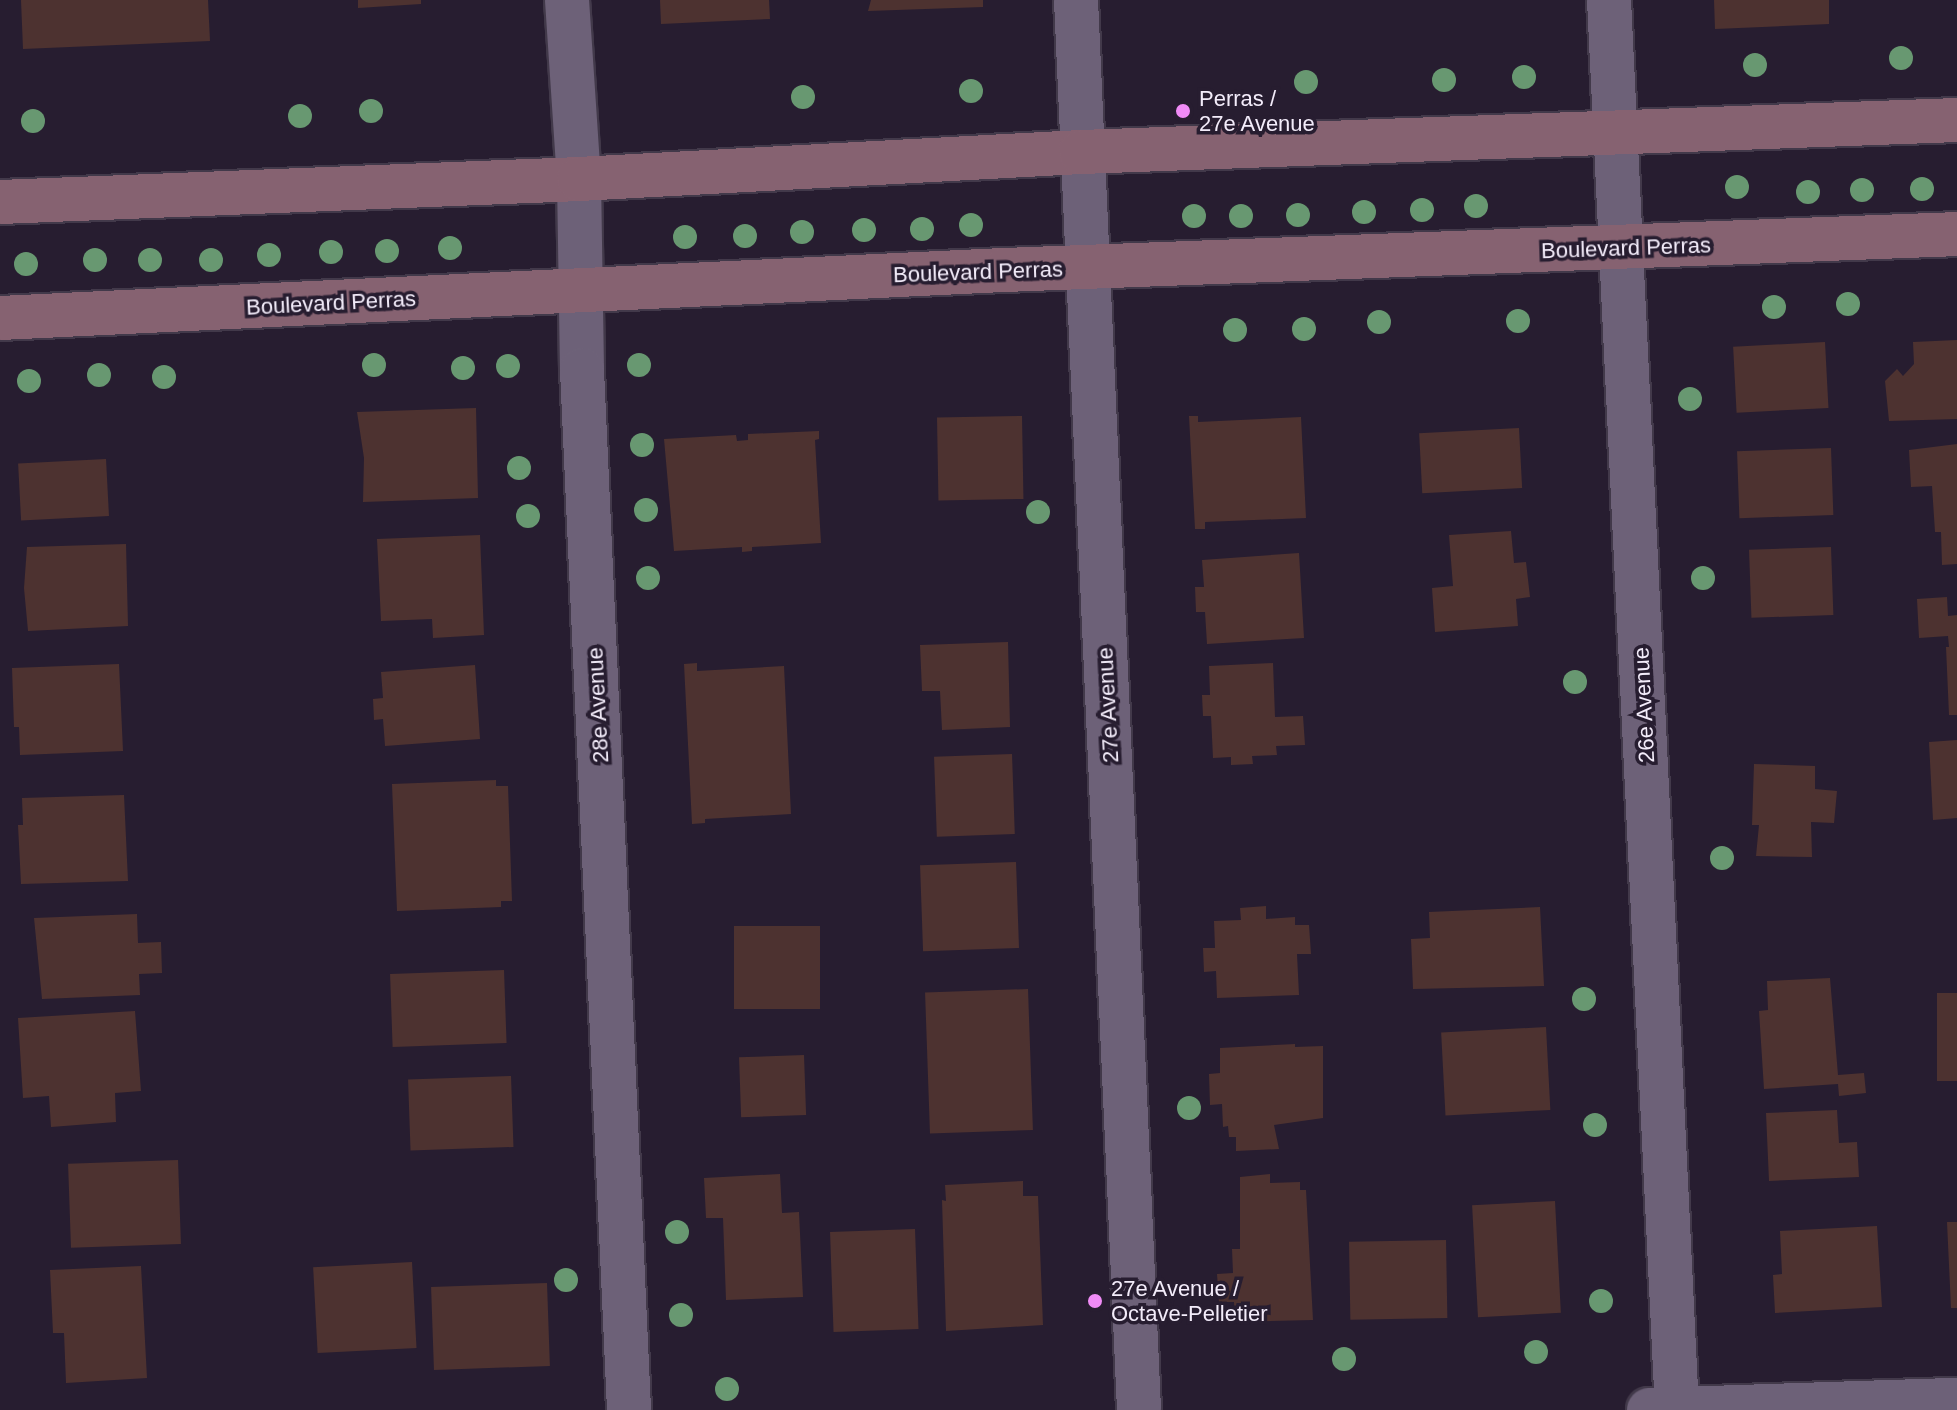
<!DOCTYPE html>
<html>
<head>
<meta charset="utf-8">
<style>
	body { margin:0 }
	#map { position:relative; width:1957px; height:1410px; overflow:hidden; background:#271d30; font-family:Arial,sans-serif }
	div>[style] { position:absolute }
	.building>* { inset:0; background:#4d3230; transform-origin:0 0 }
	.roads { filter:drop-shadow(2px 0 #42394a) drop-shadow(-2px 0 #42394a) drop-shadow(0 2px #42394a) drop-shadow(0 -2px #42394a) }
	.street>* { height:44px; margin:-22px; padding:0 22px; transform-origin:22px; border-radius:22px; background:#6d6178 }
	.secondary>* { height:44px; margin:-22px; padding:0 22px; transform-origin:22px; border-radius:22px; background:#866271 }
	.trees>* { width:24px; height:24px; margin:-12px; border-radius:50%; background:#689871 }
	.dots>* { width:22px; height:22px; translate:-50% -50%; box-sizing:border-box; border:4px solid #271d30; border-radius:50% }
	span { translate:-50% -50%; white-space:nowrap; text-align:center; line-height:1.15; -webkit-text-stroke:7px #271d30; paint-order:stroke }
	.poi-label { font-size:22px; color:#f3ecfa }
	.left { translate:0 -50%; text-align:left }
	.street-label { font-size:22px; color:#f3ecfa }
</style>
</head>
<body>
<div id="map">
	<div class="building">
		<div style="clip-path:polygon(21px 0,208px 0,210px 41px,23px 49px)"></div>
		<div style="clip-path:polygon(358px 0,421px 0,421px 4px,358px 8px)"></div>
		<div style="clip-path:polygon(660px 0,769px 0,770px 19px,661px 24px)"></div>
		<div style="clip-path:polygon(871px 0,983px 0,983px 7px,868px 11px)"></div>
		<div style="clip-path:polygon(1714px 0,1829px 0,1829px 24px,1715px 29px)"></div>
		<div style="clip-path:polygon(1957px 340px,1957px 419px,1889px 421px,1885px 381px,1897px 369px,1903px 376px,1914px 364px,1913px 342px)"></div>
		<div style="left:1825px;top:342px;width:66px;height:92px;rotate:87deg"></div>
		<div style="clip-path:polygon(476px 408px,478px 498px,363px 502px,364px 458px,357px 412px)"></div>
		<div style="left:1022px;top:416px;width:83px;height:85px;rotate:89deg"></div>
		<div style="clip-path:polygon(1189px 416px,1198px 416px,1198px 422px,1301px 417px,1306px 518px,1205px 522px,1205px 529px,1195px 529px)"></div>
		<div style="left:1519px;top:428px;width:60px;height:100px;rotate:87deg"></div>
		<div style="clip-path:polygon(819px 431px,819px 439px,815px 440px,821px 543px,752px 547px,752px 551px,742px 552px,742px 547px,674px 551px,664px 439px,736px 435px,737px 441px,748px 440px,748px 434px)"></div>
		<div style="clip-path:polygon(1957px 444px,1957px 564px,1942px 565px,1941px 532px,1935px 532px,1932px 486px,1911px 487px,1909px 450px)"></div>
		<div style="left:1831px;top:448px;width:67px;height:94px;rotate:88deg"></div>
		<div style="left:106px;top:459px;width:57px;height:88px;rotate:87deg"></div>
		<div style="clip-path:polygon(1511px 531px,1514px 563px,1526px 562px,1530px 597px,1516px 599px,1518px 626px,1435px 632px,1432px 588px,1453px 586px,1449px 535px)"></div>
		<div style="clip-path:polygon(480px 535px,484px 635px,433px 638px,432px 619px,381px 621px,377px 539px)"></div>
		<div style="clip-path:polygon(126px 544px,128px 626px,28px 631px,24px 588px,27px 547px)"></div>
		<div style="left:1831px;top:547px;width:68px;height:82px;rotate:88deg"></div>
		<div style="clip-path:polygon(1299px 553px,1304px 638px,1207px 644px,1205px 612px,1196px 612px,1195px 587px,1204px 587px,1202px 560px)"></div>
		<div style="clip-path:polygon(1947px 597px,1948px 616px,1957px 615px,1957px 715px,1949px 715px,1946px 647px,1949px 647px,1948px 636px,1919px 638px,1917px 599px)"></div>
		<div style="clip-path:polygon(1008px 642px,1010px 727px,942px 730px,940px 691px,922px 691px,920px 645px)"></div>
		<div style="clip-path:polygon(697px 663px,697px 671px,784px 666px,791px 814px,705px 819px,705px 823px,692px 824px,684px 664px)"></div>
		<div style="clip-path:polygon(1273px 663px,1275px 717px,1303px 716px,1305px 745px,1276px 746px,1277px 755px,1252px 756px,1253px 764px,1231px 765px,1231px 757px,1213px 758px,1211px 716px,1203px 716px,1202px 695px,1210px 695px,1209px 666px)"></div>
		<div style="clip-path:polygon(119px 664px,123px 751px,20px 755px,19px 727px,14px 727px,12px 668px)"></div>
		<div style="clip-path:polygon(475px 665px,480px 739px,385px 746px,383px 719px,374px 720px,373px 699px,383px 698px,381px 672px)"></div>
		<div style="clip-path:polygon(1957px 740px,1957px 818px,1933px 820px,1929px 742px)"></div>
		<div style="left:1012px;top:754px;width:80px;height:78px;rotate:88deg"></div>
		<div style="clip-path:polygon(1754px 764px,1815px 766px,1815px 789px,1837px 791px,1834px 823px,1811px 822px,1812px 857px,1756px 856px,1759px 825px,1752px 825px)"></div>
		<div style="clip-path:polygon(496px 780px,496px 786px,508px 786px,512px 901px,501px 901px,501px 907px,397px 911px,392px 784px)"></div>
		<div style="clip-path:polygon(124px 795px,128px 881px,21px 884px,18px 825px,23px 825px,22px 798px)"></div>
		<div style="left:1016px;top:862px;width:86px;height:96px;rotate:88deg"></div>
		<div style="clip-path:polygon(1266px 906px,1266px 919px,1295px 917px,1295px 925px,1309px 925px,1311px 954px,1297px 954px,1299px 995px,1217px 998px,1216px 971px,1204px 972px,1203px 948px,1215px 948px,1214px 921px,1241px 920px,1240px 908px)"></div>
		<div style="clip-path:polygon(1540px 907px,1544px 986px,1413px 989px,1411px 939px,1430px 938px,1429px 912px)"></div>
		<div style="clip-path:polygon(137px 914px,138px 943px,161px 942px,162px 973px,139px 974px,140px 995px,42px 999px,34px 918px)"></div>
		<div style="left:820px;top:926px;width:83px;height:86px;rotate:90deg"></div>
		<div style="left:504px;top:970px;width:73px;height:114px;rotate:88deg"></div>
		<div style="clip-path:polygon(1830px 978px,1838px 1075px,1864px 1073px,1866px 1093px,1839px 1096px,1838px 1084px,1764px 1089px,1759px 1011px,1768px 1010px,1767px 981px)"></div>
		<div style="left:1028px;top:989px;width:141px;height:103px;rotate:88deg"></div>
		<div style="left:1937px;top:993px;width:20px;height:88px"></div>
		<div style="clip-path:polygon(135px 1011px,141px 1091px,115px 1093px,116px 1122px,51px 1127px,49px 1096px,23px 1098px,18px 1018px)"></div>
		<div style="left:1546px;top:1027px;width:83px;height:105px;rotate:87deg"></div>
		<div style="clip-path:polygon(1295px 1044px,1295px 1047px,1323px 1046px,1323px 1118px,1274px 1125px,1279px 1149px,1236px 1151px,1236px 1137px,1229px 1137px,1228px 1126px,1223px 1127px,1222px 1104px,1210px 1105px,1209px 1074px,1220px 1073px,1220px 1048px)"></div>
		<div style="left:804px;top:1055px;width:60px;height:65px;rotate:88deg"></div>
		<div style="left:511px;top:1076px;width:71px;height:103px;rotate:88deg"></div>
		<div style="clip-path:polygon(1837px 1110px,1839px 1143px,1857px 1142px,1859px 1177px,1769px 1181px,1766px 1113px)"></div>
		<div style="left:178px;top:1160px;width:84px;height:110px;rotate:88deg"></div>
		<div style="clip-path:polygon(780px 1174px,782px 1213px,799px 1212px,803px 1297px,726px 1300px,723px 1218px,706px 1218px,704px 1178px)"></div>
		<div style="clip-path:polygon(1270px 1174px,1270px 1183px,1300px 1182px,1300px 1190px,1306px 1190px,1313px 1320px,1235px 1322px,1234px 1302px,1219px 1302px,1217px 1274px,1233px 1273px,1232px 1249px,1240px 1249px,1240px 1177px)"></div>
		<div style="clip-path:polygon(1023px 1181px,1023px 1196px,1038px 1196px,1043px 1325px,946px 1331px,942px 1200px,946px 1201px,945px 1185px)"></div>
		<div style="left:1555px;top:1201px;width:112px;height:83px;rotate:87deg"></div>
		<div style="clip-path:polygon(1947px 1222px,1957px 1222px,1957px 1308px,1951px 1308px)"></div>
		<div style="clip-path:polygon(1877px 1226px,1882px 1307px,1775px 1313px,1773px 1275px,1782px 1274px,1780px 1231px)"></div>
		<div style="left:915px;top:1229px;width:100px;height:85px;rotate:88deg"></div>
		<div style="left:1446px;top:1240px;width:78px;height:97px;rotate:89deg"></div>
		<div style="left:412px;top:1262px;width:86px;height:99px;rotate:87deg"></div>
		<div style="clip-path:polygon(141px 1266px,147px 1378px,66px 1383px,64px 1333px,53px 1333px,50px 1270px)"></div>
		<div style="left:547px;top:1283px;width:83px;height:116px;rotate:88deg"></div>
	</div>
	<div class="roads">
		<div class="street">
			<div style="left:567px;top:0;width:179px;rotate:86.2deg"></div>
			<div style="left:579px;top:179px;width:191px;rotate:89.1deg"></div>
			<div style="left:582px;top:370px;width:1041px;rotate:87.41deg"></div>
			<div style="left:1076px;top:0;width:1411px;rotate:87.44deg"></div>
			<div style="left:1609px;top:0;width:1412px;rotate:87.24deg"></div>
			<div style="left:1649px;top:1410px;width:308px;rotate:-1.9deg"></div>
		</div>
		<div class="secondary">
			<div style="left:0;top:202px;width:579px;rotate:-2.27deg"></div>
			<div style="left:579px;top:179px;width:503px;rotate:-3.08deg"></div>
			<div style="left:1081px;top:152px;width:877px;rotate:-2.09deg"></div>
			<div style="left:0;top:318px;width:1005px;rotate:-2.74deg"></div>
			<div style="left:1004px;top:270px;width:954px;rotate:-2.16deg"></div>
		</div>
	</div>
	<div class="trees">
		<div style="left:1901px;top:58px"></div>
		<div style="left:1755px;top:65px"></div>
		<div style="left:1524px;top:77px"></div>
		<div style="left:1444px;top:80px"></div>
		<div style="left:1306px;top:82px"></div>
		<div style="left:971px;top:91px"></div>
		<div style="left:803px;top:97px"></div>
		<div style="left:371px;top:111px"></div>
		<div style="left:300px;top:116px"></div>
		<div style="left:33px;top:121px"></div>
		<div style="left:1737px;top:187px"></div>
		<div style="left:1922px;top:189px"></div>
		<div style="left:1862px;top:190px"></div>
		<div style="left:1808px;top:192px"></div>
		<div style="left:1476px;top:206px"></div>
		<div style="left:1422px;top:210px"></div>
		<div style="left:1364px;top:212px"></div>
		<div style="left:1298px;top:215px"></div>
		<div style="left:1194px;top:216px"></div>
		<div style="left:1241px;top:216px"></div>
		<div style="left:971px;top:225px"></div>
		<div style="left:922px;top:229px"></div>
		<div style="left:864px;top:230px"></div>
		<div style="left:802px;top:232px"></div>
		<div style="left:745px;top:236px"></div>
		<div style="left:685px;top:237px"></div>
		<div style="left:450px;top:248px"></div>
		<div style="left:387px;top:251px"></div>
		<div style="left:331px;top:252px"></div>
		<div style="left:269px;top:255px"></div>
		<div style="left:95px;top:260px"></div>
		<div style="left:150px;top:260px"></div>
		<div style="left:211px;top:260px"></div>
		<div style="left:26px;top:264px"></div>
		<div style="left:1848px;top:304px"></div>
		<div style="left:1774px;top:307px"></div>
		<div style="left:1518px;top:321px"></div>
		<div style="left:1379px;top:322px"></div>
		<div style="left:1304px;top:329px"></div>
		<div style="left:1235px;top:330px"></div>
		<div style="left:374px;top:365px"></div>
		<div style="left:639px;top:365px"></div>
		<div style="left:508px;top:366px"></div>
		<div style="left:463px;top:368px"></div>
		<div style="left:99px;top:375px"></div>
		<div style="left:164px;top:377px"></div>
		<div style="left:29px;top:381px"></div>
		<div style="left:1690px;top:399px"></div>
		<div style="left:642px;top:445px"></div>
		<div style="left:519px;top:468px"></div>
		<div style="left:646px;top:510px"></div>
		<div style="left:1038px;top:512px"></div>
		<div style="left:528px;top:516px"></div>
		<div style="left:648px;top:578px"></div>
		<div style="left:1703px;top:578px"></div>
		<div style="left:1575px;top:682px"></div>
		<div style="left:1722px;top:858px"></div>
		<div style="left:1584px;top:999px"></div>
		<div style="left:1189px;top:1108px"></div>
		<div style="left:1595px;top:1125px"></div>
		<div style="left:677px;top:1232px"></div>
		<div style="left:566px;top:1280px"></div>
		<div style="left:1601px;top:1301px"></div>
		<div style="left:681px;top:1315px"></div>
		<div style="left:1536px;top:1352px"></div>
		<div style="left:1344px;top:1359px"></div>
		<div style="left:727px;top:1389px"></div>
	</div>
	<div class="dots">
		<div style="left:1183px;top:111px;background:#f08bf6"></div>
		<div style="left:1095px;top:1301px;background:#f08bf6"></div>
	</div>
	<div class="poi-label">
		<span class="left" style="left:1199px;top:111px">Perras /<br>27e Avenue</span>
		<span class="left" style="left:1111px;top:1301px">27e Avenue /<br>Octave-Pelletier</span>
	</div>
	<div class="street-label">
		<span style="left:1626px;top:248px;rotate:-2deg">Boulevard Perras</span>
		<span style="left:978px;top:272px;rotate:-2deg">Boulevard Perras</span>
		<span style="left:331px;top:303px;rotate:-3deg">Boulevard Perras</span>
		<span style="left:598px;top:705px;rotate:-93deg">28e Avenue</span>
		<span style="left:1108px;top:705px;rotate:-93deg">27e Avenue</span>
		<span style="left:1644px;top:705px;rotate:-93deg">26e Avenue</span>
	</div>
</div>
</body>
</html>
